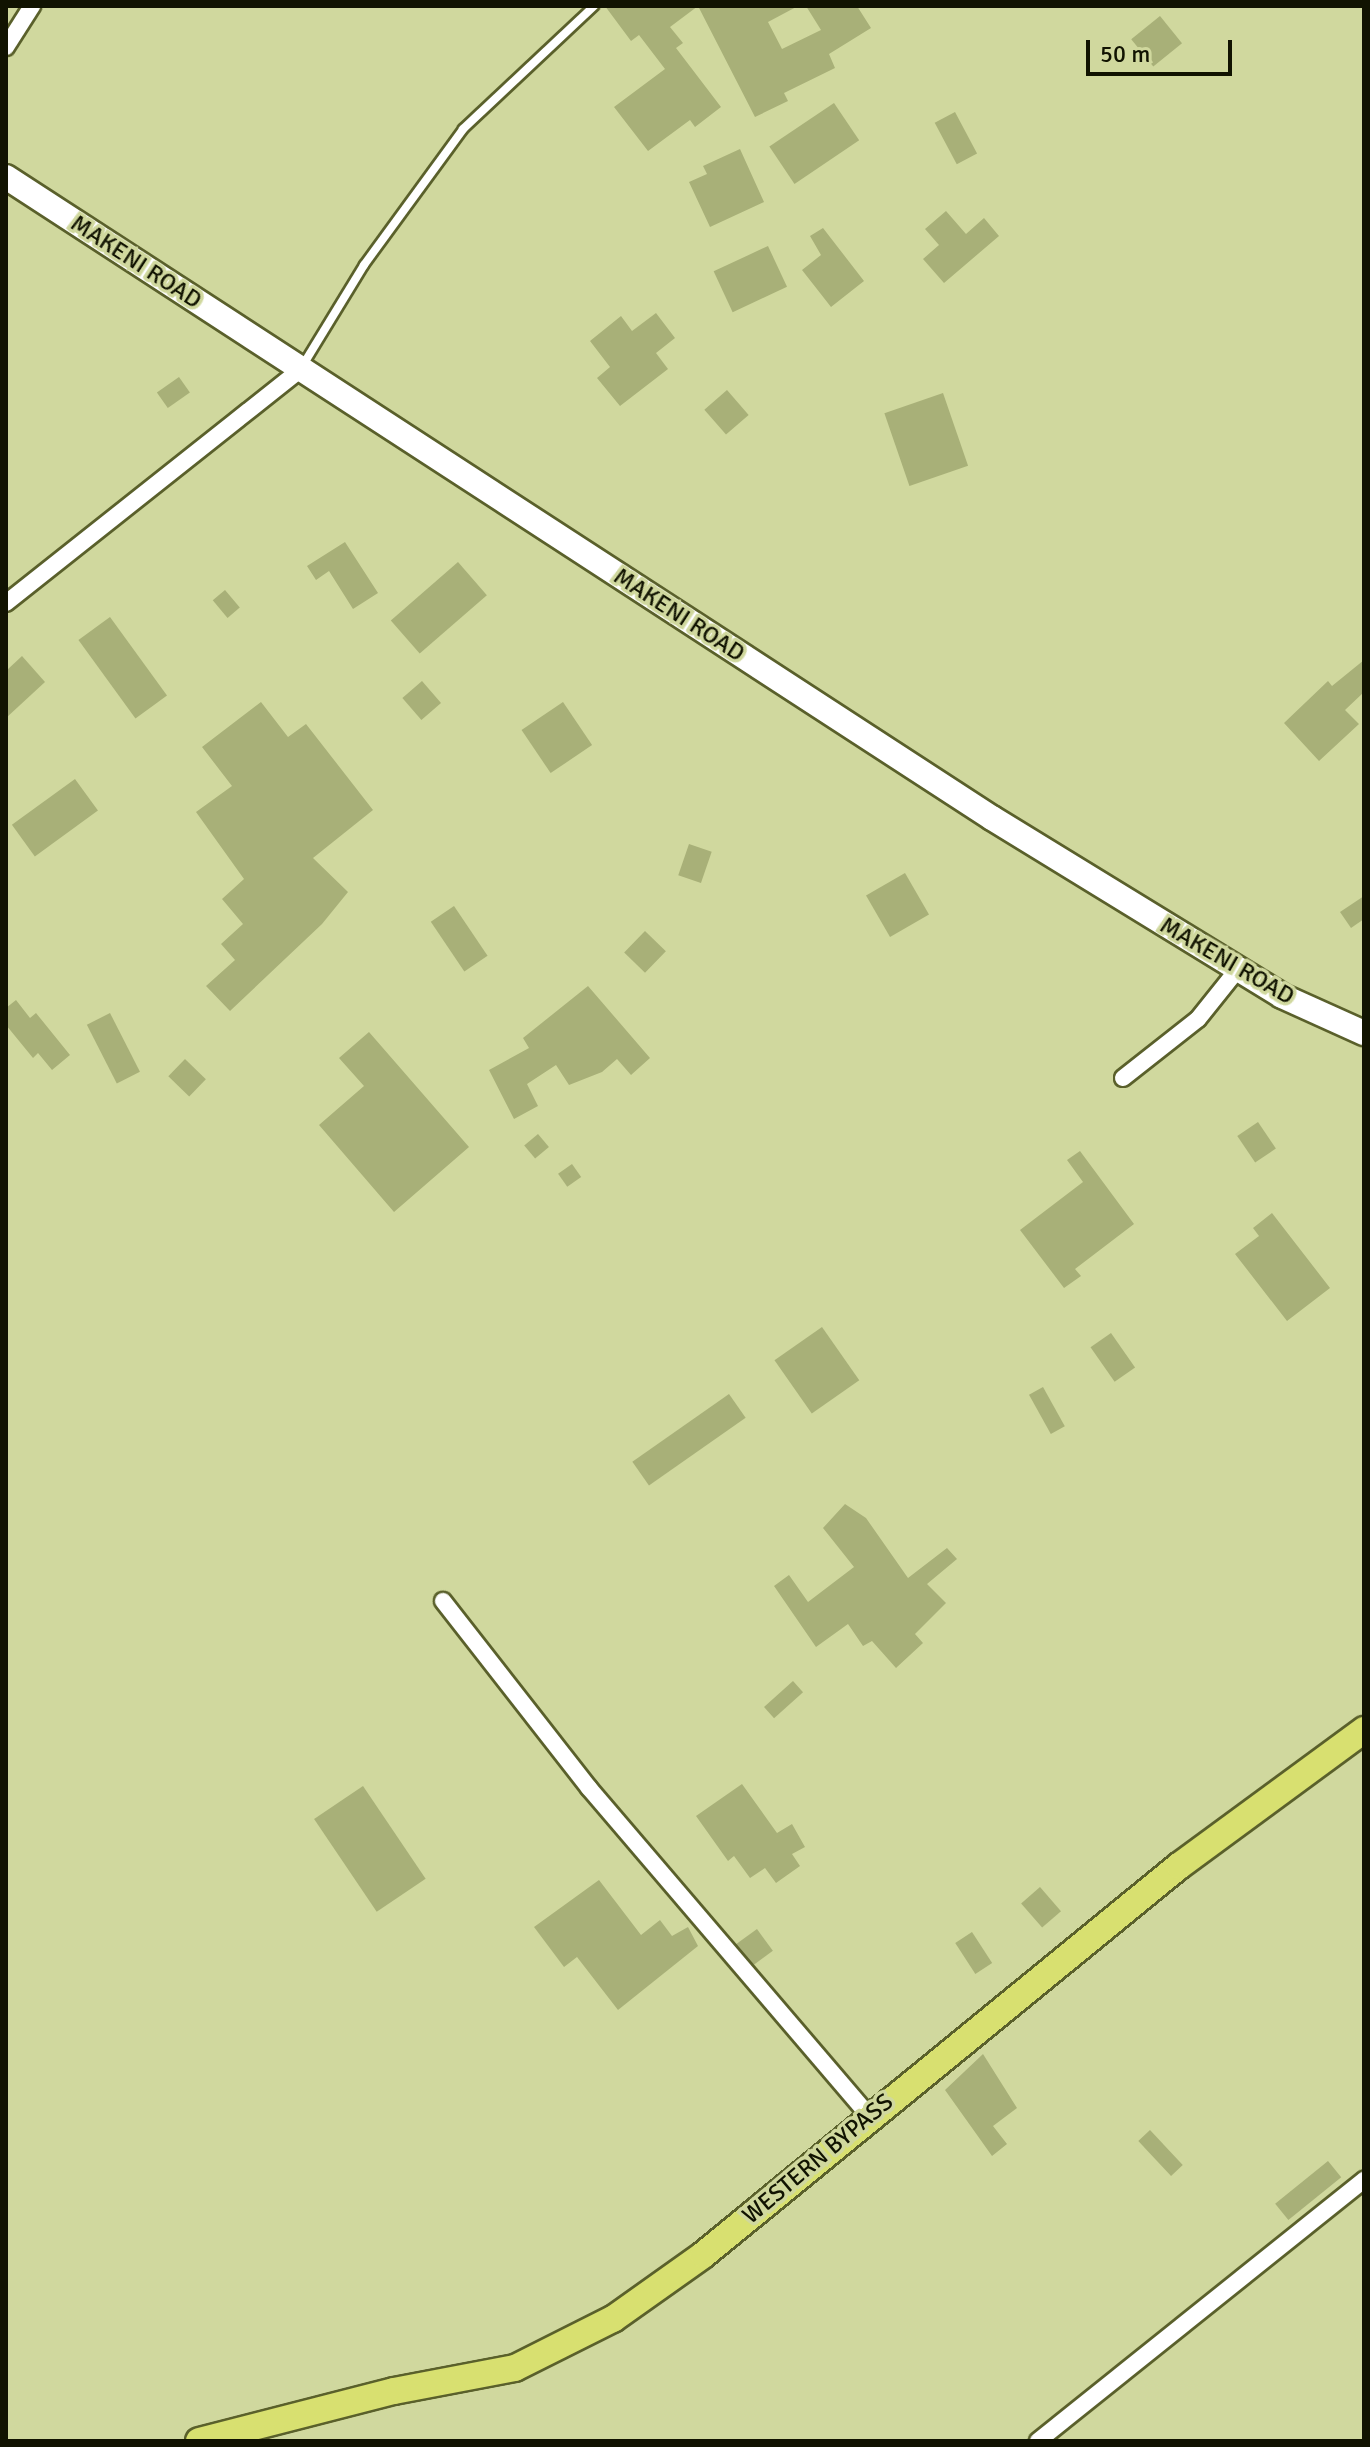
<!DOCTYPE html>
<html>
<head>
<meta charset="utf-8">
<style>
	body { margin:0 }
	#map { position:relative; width:1370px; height:2447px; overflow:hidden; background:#d0d89e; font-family:Signika,sans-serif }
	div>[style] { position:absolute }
	.building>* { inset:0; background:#a8b078; transform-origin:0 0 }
	.roads { filter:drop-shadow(2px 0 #5a602b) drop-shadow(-2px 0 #5a602b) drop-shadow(0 2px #5a602b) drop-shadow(0 -2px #5a602b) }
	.service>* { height:8px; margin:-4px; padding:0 4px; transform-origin:4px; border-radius:4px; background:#fff }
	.minor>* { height:16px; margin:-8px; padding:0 8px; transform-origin:8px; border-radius:8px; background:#fff }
	.secondary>* { height:24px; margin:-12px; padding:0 12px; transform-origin:12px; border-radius:12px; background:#fff }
	.primary>* { height:26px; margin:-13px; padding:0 13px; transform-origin:13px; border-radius:13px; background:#d8e070 }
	span { translate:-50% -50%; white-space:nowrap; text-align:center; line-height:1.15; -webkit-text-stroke:7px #d0d89e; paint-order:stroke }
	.street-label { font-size:24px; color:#111301 }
	.frame { position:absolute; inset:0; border:8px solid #111301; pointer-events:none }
	.scale { position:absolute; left:1086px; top:40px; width:146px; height:36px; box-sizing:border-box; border:4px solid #111301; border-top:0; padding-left:10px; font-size:24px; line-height:28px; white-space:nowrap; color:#111301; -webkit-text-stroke:6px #d0d89e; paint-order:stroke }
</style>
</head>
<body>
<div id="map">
	<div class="building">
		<div style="clip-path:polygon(605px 6px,798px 6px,768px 22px,782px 49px,821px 30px,806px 6px,857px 6px,871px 28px,829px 54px,835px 68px,784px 93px,788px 101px,755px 117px,698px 6px,670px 27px,683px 43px,676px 48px,721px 107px,695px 127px,690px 120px,648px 151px,614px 107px,665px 69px,639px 35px,631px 41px)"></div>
		<div style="left:1160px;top:16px;width:35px;height:37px;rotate:51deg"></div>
		<div style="left:834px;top:103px;width:45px;height:78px;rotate:56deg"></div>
		<div style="left:955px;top:112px;width:47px;height:23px;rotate:62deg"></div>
		<div style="clip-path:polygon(740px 149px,764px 202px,710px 227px,689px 182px,707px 174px,703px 166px)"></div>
		<div style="clip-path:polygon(946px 211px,966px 234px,984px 218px,999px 236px,944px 283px,923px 259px,939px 245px,925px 229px)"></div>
		<div style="clip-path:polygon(823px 228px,864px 281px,831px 307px,802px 270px,821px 255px,810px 236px)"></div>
		<div style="left:768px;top:246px;width:45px;height:60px;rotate:65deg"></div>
		<div style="clip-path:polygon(656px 313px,675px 338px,656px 353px,668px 369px,620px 406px,597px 378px,610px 367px,590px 341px,621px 316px,632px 331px)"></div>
		<div style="left:179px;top:377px;width:19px;height:27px;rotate:55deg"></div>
		<div style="left:727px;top:390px;width:33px;height:30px;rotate:49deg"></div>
		<div style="left:943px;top:393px;width:77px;height:62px;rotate:71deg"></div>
		<div style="clip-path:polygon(345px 542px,378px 593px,353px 609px,329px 571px,316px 580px,307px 566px)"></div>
		<div style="left:458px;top:562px;width:44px;height:89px;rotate:49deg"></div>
		<div style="left:225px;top:590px;width:23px;height:16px;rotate:50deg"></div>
		<div style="left:110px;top:617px;width:97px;height:39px;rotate:54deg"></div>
		<div style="clip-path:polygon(22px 656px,45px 682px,6px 718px,6px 671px)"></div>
		<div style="clip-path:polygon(1364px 660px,1364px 692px,1345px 710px,1359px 724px,1319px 761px,1284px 723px,1328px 681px,1332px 686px)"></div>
		<div style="left:422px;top:681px;width:29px;height:26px;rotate:49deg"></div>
		<div style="clip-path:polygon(261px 702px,288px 737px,306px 724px,373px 810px,313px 858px,348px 892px,322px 924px,230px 1011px,206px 986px,235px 960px,221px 944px,243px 924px,222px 899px,244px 879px,196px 812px,232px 786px,202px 747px)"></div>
		<div style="left:563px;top:702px;width:52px;height:50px;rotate:56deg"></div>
		<div style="left:75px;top:779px;width:39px;height:78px;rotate:54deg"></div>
		<div style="left:689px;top:844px;width:24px;height:33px;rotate:19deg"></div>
		<div style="left:905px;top:873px;width:48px;height:45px;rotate:60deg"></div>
		<div style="clip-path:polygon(1364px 896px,1364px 919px,1351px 928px,1340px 912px)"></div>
		<div style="left:454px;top:906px;width:60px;height:28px;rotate:56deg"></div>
		<div style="left:645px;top:931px;width:29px;height:30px;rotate:44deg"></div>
		<div style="clip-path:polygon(588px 986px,650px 1058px,631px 1075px,617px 1059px,602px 1072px,569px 1085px,556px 1065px,527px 1084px,538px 1106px,514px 1119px,489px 1070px,529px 1048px,523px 1038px)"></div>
		<div style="clip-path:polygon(16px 1000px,30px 1018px,36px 1013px,70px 1055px,52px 1070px,38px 1053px,33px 1058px,6px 1025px,6px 1008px)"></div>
		<div style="left:110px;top:1013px;width:66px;height:26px;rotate:63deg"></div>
		<div style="clip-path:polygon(369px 1032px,469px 1147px,394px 1212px,319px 1125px,364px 1086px,339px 1058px)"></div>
		<div style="left:185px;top:1059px;width:29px;height:24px;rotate:44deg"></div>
		<div style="left:1258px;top:1122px;width:32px;height:25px;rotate:56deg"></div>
		<div style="left:538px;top:1134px;width:17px;height:18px;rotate:50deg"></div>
		<div style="clip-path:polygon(1080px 1151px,1134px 1224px,1075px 1269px,1081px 1276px,1064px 1288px,1020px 1230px,1083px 1182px,1067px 1160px)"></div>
		<div style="left:572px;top:1164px;width:16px;height:17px;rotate:55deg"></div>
		<div style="clip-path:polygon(1272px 1213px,1330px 1288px,1287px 1321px,1235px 1254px,1259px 1236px,1253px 1228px)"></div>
		<div style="left:822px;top:1327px;width:65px;height:58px;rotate:55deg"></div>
		<div style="left:1111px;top:1333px;width:42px;height:25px;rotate:55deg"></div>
		<div style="left:1043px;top:1387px;width:45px;height:16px;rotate:61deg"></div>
		<div style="left:729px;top:1394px;width:29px;height:118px;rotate:55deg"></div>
		<div style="clip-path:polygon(845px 1504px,866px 1518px,908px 1578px,947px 1548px,957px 1559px,927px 1584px,946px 1603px,915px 1634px,923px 1643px,896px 1668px,872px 1641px,863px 1646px,848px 1624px,816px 1647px,774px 1586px,789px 1575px,808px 1602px,854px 1567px,823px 1528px)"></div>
		<div style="left:793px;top:1681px;width:15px;height:39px;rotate:48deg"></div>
		<div style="clip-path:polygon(742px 1784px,777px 1833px,792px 1824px,805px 1847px,792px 1854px,800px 1866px,776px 1883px,765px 1868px,750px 1878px,734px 1856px,728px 1861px,696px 1816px)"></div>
		<div style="left:363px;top:1786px;width:112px;height:59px;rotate:56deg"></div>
		<div style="clip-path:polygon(599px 1880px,641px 1935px,660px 1920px,672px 1936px,688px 1927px,698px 1946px,618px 2010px,577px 1957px,564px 1967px,534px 1927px)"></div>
		<div style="left:1040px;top:1887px;width:32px;height:25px;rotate:49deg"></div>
		<div style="left:757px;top:1929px;width:27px;height:26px;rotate:54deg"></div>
		<div style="left:972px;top:1932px;width:37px;height:20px;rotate:57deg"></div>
		<div style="clip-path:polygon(983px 2054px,1017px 2108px,993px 2126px,1007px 2144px,992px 2156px,945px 2090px)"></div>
		<div style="left:1150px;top:2130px;width:48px;height:16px;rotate:47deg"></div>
		<div style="left:1328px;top:2161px;width:21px;height:68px;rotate:51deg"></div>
	</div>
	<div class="roads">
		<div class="service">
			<div style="left:303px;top:365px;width:117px;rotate:-58.6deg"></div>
			<div style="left:364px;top:265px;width:168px;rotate:-53.9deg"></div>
			<div style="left:463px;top:129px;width:180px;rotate:-43.2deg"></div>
		</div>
		<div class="minor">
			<div style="left:6px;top:47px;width:49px;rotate:-57.6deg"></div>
			<div style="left:6px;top:603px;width:377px;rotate:-38.4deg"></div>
			<div style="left:1123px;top:1078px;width:95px;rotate:-38.2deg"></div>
			<div style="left:1198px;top:1019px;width:64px;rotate:-51.3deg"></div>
			<div style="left:443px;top:1601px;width:237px;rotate:52deg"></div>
			<div style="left:589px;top:1788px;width:430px;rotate:49.5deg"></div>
			<div style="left:1038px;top:2441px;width:418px;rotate:-38.7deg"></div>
		</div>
		<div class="secondary">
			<div style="left:6px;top:177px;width:1176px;rotate:33.03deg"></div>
			<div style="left:992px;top:818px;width:340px;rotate:31.5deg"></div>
			<div style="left:1282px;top:996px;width:90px;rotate:24.3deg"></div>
		</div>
		<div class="primary">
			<div style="left:199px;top:2441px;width:201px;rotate:-14.4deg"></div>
			<div style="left:394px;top:2391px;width:123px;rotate:-10.8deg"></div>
			<div style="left:515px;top:2368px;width:110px;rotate:-26.6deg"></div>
			<div style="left:613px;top:2319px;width:110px;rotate:-35.4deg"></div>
			<div style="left:703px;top:2255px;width:615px;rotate:-39.26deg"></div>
			<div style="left:1179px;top:1866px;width:230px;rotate:-36.3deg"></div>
		</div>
	</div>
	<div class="street-label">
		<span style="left:136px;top:262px;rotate:33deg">MAKENI ROAD</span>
		<span style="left:679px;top:615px;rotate:33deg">MAKENI ROAD</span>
		<span style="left:1227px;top:961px;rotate:30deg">MAKENI ROAD</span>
		<span style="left:818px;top:2159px;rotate:-40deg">WESTERN BYPASS</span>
	</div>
	<div class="frame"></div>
	<div class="scale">50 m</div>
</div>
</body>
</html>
